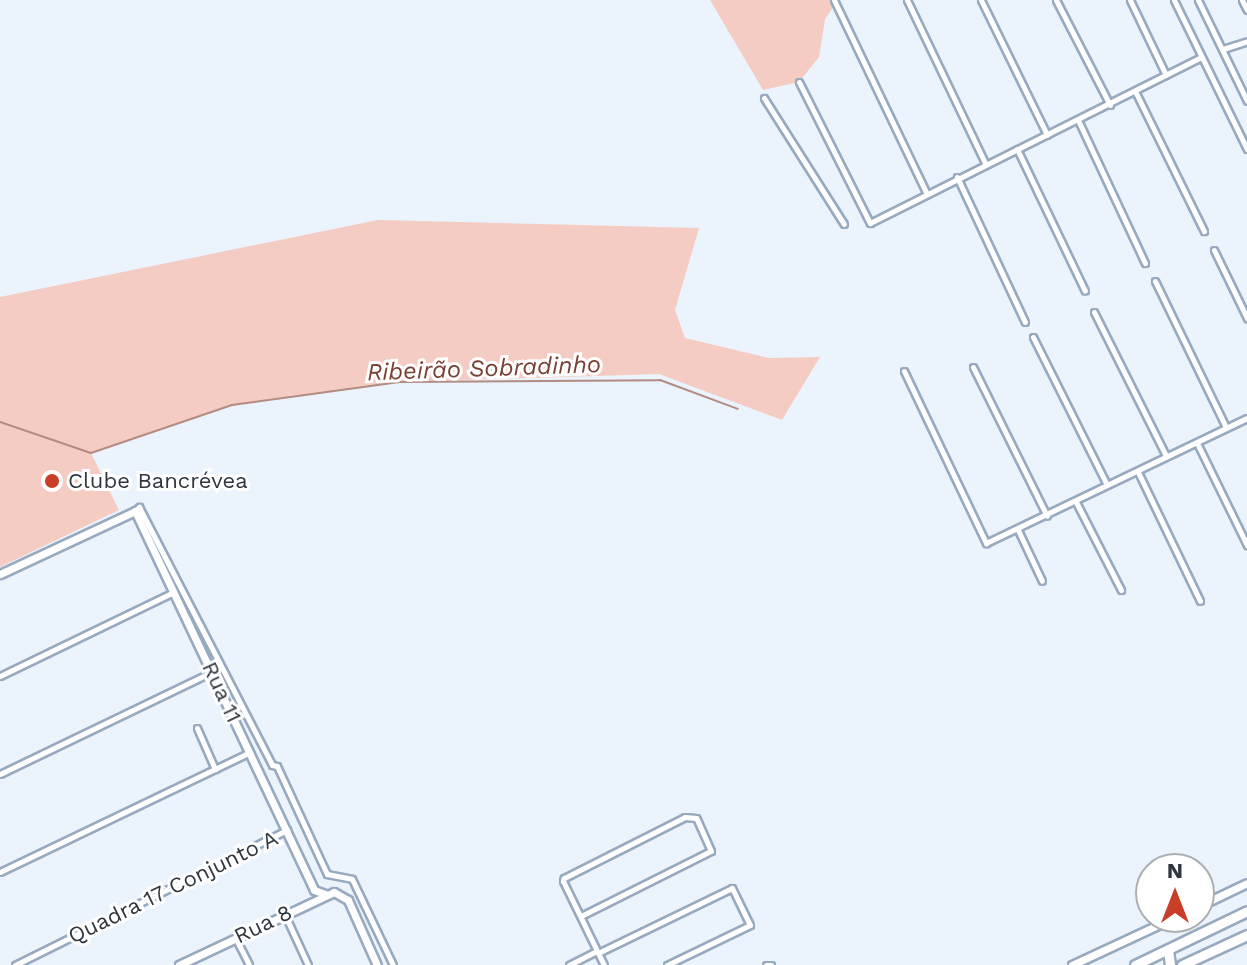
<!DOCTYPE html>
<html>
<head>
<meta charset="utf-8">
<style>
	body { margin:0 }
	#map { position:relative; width:1247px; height:965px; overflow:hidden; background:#ebf3fd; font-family:"Work Sans",sans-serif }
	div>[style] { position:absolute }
	.green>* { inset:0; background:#f5ccc3 }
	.stream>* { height:2px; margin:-1px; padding:0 1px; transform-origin:1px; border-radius:1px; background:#b38b83 }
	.roads { filter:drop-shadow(2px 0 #97aabf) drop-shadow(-2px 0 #97aabf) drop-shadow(0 2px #97aabf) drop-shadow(0 -2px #97aabf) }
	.street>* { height:5px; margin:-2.5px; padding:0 2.5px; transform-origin:2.5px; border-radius:2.5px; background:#fff }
	.secondary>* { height:7px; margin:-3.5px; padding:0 3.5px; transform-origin:3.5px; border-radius:3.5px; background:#fff }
	.highway>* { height:9px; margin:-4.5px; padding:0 4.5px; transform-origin:4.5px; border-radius:4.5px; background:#fff }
	.dots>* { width:22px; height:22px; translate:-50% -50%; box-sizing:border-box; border:4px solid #fff; border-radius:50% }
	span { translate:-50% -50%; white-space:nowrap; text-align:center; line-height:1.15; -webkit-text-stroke:6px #fff; paint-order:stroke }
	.poi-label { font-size:22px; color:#2f363f }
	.left { translate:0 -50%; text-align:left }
	.street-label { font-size:22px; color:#2f363f }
	.water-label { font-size:24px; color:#784035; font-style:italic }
	.north { position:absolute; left:1135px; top:853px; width:80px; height:80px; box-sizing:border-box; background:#fff; border:2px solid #acafb2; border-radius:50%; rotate:0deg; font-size:22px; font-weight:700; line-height:32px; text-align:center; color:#2f363f }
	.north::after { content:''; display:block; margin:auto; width:28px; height:36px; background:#c93e26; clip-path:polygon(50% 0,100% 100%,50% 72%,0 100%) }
</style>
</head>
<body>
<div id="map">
	<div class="green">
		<div style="clip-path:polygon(710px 0,838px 0,825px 19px,819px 57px,799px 82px,763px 90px)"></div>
		<div style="clip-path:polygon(378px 220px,699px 228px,675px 310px,685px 338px,769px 358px,820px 357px,782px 420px,659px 374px,401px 382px,232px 405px,91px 453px,119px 510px,0 567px,0 297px)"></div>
	</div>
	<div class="stream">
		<div style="left:0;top:422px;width:96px;rotate:18.8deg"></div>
		<div style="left:91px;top:453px;width:149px;rotate:-18.8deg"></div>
		<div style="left:232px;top:405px;width:171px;rotate:-7.8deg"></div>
		<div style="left:401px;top:382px;width:259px;rotate:-0.4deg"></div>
		<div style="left:660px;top:380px;width:83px;rotate:20.4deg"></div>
	</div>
	<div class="roads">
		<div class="street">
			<div style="left:834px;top:0;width:213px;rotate:64.4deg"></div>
			<div style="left:907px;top:0;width:181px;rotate:64.4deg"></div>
			<div style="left:981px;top:0;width:150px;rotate:63.9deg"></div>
			<div style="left:1056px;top:0;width:118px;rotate:62.8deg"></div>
			<div style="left:1130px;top:0;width:83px;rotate:64.4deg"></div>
			<div style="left:1174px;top:0;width:166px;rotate:63.9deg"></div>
			<div style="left:1198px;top:0;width:112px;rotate:64.1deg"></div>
			<div style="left:1242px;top:0;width:11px;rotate:63deg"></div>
			<div style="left:1223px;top:49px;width:25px;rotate:-18deg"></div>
			<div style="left:799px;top:82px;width:158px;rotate:63.3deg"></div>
			<div style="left:870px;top:223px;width:370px;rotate:-26.6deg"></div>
			<div style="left:1136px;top:93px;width:154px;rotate:63.8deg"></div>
			<div style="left:764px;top:98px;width:149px;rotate:57.6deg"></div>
			<div style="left:1078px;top:120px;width:158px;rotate:64.9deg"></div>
			<div style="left:1017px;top:149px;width:157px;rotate:64.4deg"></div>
			<div style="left:957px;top:177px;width:160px;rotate:64.9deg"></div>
			<div style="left:1214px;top:250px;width:76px;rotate:64.1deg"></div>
			<div style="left:1155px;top:281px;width:162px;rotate:64.1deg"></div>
			<div style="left:1094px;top:312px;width:161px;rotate:63.4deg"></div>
			<div style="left:1033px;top:337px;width:165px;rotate:63.4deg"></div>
			<div style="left:973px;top:367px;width:166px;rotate:63.6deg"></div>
			<div style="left:904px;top:371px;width:191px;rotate:64.5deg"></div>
			<div style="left:986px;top:543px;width:289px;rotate:-25.6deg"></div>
			<div style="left:1197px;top:443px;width:114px;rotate:63.9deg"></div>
			<div style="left:1138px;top:472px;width:143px;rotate:64.3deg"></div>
			<div style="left:1076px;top:502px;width:99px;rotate:62.9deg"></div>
			<div style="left:135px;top:511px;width:6px;rotate:-45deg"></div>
			<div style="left:139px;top:507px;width:290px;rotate:62.7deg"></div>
			<div style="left:272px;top:765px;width:5px;rotate:11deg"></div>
			<div style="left:277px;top:766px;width:119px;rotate:65.2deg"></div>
			<div style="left:327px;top:874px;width:25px;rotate:11deg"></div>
			<div style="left:352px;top:879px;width:95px;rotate:64.5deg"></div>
			<div style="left:1018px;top:530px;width:56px;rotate:64.8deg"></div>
			<div style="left:0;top:676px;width:193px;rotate:-25.8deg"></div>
			<div style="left:197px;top:728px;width:45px;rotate:66.3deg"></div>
			<div style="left:0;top:774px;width:235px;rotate:-25.7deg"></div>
			<div style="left:0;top:872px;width:277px;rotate:-25.6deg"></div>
			<div style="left:285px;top:915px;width:55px;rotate:65.3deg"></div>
			<div style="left:581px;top:916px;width:145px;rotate:-26.6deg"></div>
			<div style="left:711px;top:851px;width:36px;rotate:-114deg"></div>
			<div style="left:696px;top:818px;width:11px;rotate:-175deg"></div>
			<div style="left:685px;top:817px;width:136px;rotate:153.2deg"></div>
			<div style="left:564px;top:878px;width:3px;rotate:108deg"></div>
			<div style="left:563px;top:881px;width:93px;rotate:64deg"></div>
			<div style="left:236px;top:939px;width:29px;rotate:63deg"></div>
			<div style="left:598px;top:953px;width:149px;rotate:-25.9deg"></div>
			<div style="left:732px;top:888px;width:41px;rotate:64.1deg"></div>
			<div style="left:750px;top:925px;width:92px;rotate:154.3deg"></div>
			<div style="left:15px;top:965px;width:304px;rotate:-26.4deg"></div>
			<div style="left:569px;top:965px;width:31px;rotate:-27deg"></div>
			<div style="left:766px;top:965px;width:5px"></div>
		</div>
		<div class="secondary">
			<div style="left:0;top:574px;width:149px;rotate:-25deg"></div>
			<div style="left:135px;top:511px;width:419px;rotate:64.7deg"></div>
			<div style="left:314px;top:890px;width:12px;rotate:20deg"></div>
			<div style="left:1199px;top:906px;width:53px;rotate:-25.6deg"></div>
			<div style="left:179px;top:965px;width:171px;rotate:-25.2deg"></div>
			<div style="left:334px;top:892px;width:16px;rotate:30deg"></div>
			<div style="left:348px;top:900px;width:71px;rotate:66deg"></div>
			<div style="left:1072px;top:965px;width:114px;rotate:-25deg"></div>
		</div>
		<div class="highway">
			<div style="left:1168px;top:950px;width:15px;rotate:82deg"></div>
			<div style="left:1135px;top:965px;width:124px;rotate:-25.7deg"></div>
			<div style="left:1182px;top:965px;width:72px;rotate:-24.8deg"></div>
		</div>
	</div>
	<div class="dots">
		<div style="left:52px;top:481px;background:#c93e26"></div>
	</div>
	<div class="poi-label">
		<span class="left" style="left:68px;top:481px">Clube Bancrévea</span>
	</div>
	<div class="street-label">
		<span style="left:222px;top:692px;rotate:65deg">Rua 11</span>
		<span style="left:173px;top:887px;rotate:-26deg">Quadra 17 Conjunto A</span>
		<span style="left:263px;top:924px;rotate:-26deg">Rua 8</span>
	</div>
	<div class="water-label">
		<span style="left:484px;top:369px;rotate:-2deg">Ribeirão Sobradinho</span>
	</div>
	<div class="north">N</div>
</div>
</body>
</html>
